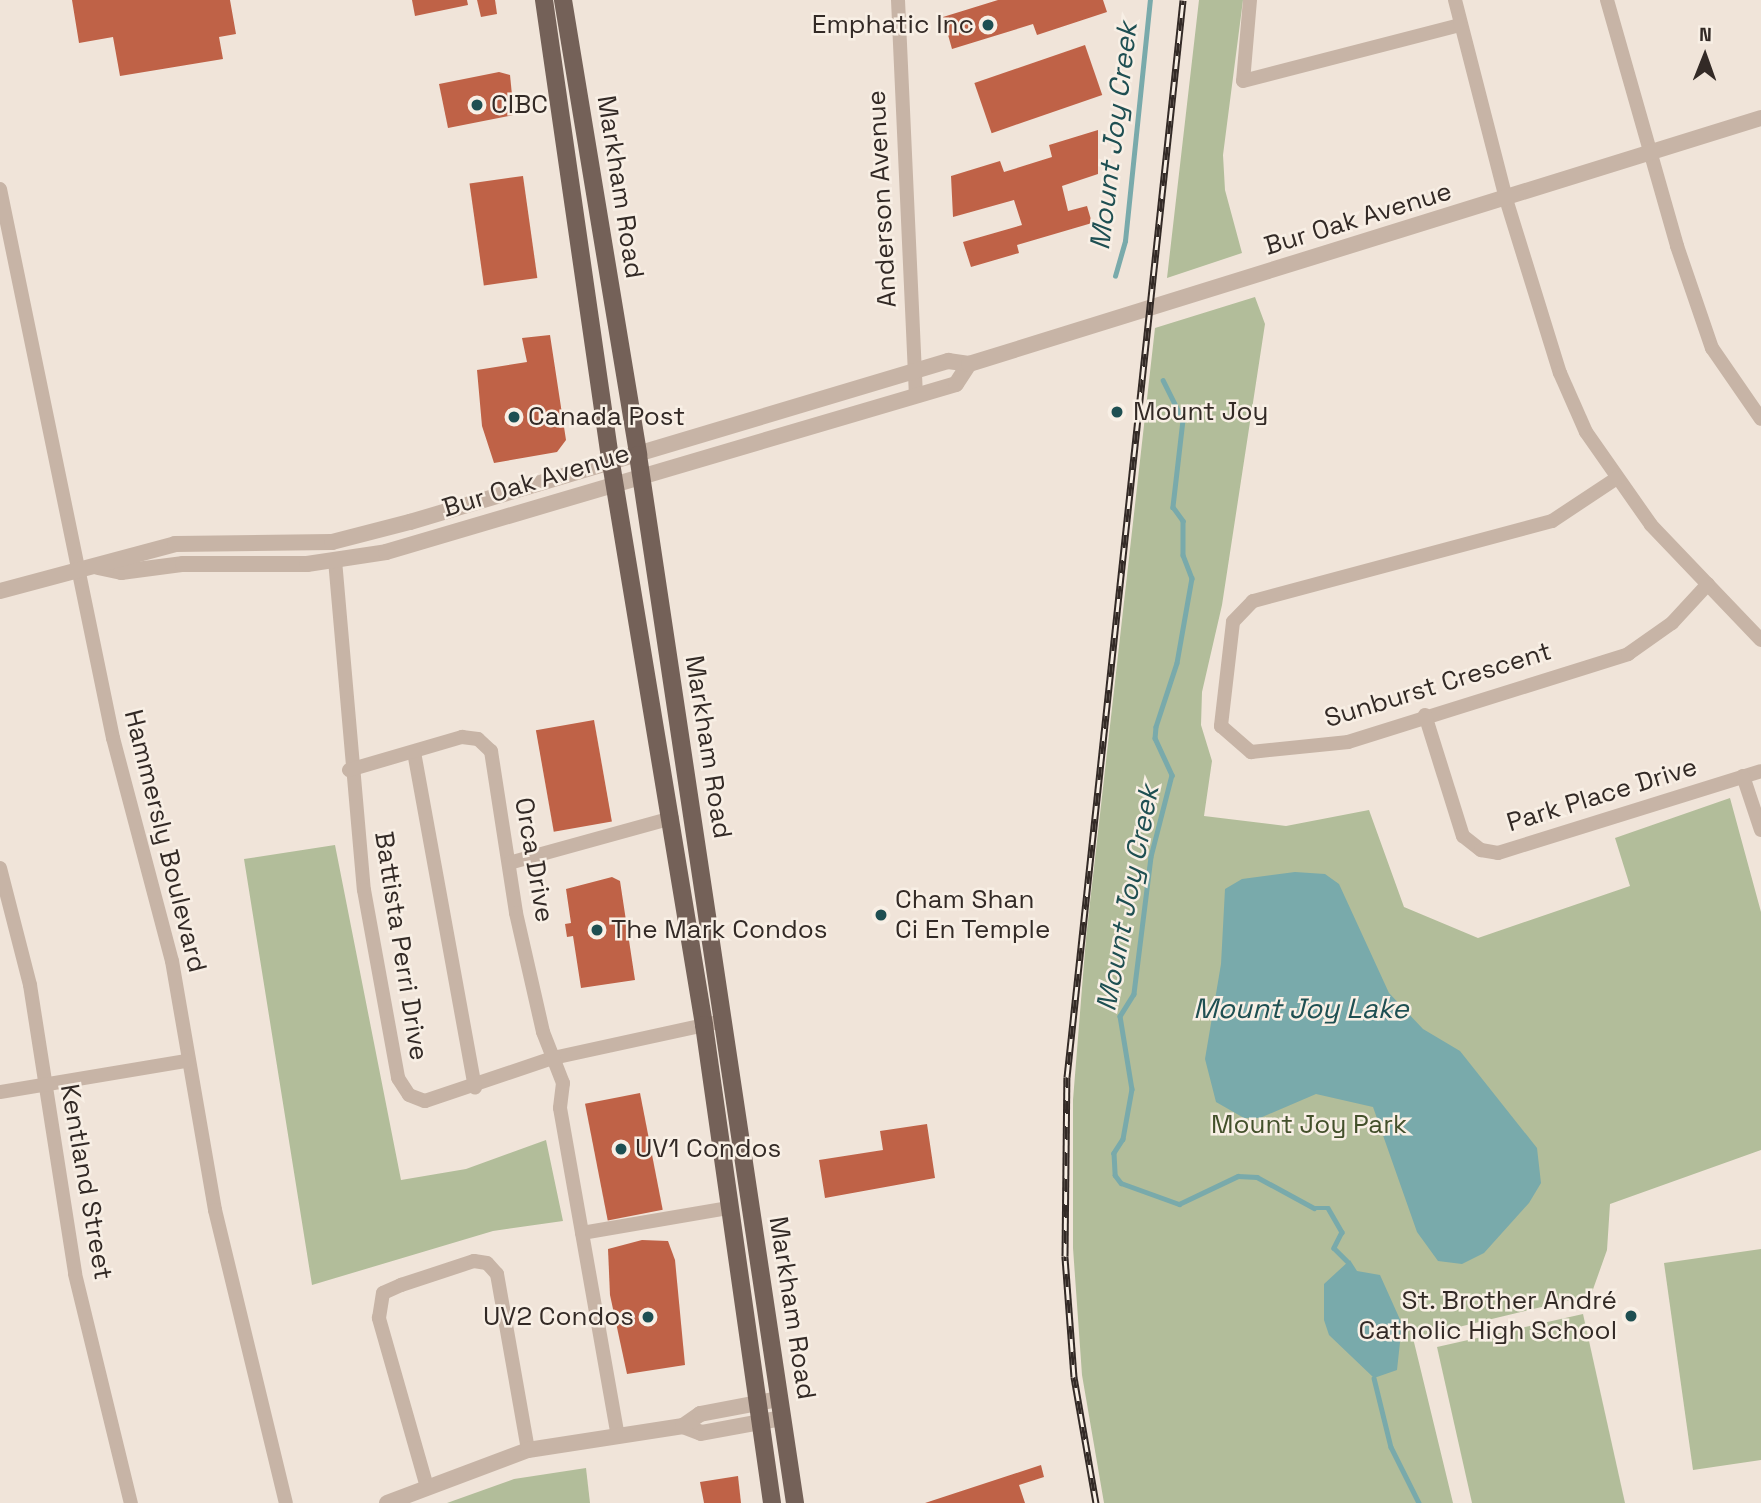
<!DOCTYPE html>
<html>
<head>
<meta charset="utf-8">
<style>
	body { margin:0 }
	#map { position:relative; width:1761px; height:1503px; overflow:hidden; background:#f0e4d9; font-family:"Space Grotesk",sans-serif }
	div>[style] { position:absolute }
	.green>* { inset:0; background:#b2bd9a }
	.water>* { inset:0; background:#79aaab }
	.stream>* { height:4.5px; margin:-2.25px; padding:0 2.25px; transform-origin:2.25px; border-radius:2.25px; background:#79aaab }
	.building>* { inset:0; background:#bf6247; transform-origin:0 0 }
	.minor>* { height:14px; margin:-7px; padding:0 7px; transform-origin:7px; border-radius:7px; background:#c7b4a6 }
	.tertiary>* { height:16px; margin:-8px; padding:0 8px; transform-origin:8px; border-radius:8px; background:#c7b4a6 }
	.primary>* { height:18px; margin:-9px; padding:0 9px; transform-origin:9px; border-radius:9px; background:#746158 }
	.rail>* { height:7px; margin-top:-3.5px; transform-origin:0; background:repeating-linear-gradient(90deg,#f8efe5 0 13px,#332a26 0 26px); box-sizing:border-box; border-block:2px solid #332a26 }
	.dots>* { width:19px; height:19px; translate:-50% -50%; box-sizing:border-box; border:4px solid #f8efe5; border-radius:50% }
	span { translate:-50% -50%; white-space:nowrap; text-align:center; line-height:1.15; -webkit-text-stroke:5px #f8efe5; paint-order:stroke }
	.poi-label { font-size:26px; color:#332a26 }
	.right { translate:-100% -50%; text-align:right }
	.left { translate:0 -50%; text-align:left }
	.street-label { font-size:26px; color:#332a26 }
	.park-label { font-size:26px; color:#43502b }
	.water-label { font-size:28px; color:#1e4f52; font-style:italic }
	.north { position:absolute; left:1670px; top:21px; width:70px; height:70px; -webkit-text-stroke:5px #f8efe5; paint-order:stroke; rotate:1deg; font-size:19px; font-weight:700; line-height:28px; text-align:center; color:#332a26 }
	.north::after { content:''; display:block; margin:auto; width:24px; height:32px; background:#332a26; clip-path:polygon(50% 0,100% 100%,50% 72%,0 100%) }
</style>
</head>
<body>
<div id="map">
	<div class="green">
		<div style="clip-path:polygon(1199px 0,1243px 0,1223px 155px,1225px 190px,1242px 253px,1167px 278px)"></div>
		<div style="clip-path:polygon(1255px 297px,1265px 324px,1222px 605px,1202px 692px,1201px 725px,1212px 761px,1204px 816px,1286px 826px,1369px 810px,1404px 907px,1478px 938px,1630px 886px,1615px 838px,1730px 798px,1761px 912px,1761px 1150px,1610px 1204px,1607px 1250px,1591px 1295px,1413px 1338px,1453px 1503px,1104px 1503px,1082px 1375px,1073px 1248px,1073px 1100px,1086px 938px,1155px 328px)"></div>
		<div style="clip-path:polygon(335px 845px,401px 1180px,466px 1169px,546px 1140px,563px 1221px,493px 1231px,312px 1285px,244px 859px)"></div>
		<div style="clip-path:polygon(1761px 1249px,1761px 1460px,1693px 1470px,1664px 1263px)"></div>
		<div style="clip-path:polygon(1583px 1314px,1625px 1503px,1472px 1503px,1437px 1347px)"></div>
		<div style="clip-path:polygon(586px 1468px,590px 1503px,447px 1503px,514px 1479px)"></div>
	</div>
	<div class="water">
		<div style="clip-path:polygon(1295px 872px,1325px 874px,1339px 884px,1389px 993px,1423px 1029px,1460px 1051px,1537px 1148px,1541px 1183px,1529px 1203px,1484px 1253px,1462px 1264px,1438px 1261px,1417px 1232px,1373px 1107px,1316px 1094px,1260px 1118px,1244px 1118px,1216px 1102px,1205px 1059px,1221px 964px,1225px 889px,1242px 879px)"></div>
		<div style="clip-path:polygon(1350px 1260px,1357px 1271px,1380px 1275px,1402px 1324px,1397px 1370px,1374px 1378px,1329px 1335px,1324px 1320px,1324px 1284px)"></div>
	</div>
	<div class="stream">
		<div style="left:1115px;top:276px;width:36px;rotate:-74deg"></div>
		<div style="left:1125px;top:241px;width:242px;rotate:-84.1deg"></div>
		<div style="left:1163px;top:380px;width:45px;rotate:63.4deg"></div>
		<div style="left:1183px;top:420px;width:88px;rotate:96.6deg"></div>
		<div style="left:1173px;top:507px;width:17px;rotate:54deg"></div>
		<div style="left:1183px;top:521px;width:34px;rotate:90deg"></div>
		<div style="left:1183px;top:555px;width:25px;rotate:69deg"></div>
		<div style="left:1192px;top:578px;width:86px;rotate:100deg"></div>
		<div style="left:1177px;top:663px;width:67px;rotate:108.2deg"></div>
		<div style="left:1156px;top:727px;width:11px;rotate:95deg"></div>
		<div style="left:1155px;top:738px;width:41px;rotate:65.3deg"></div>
		<div style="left:1172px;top:775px;width:85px;rotate:104.4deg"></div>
		<div style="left:1151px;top:857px;width:138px;rotate:97.1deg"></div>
		<div style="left:1134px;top:994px;width:26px;rotate:122deg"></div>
		<div style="left:1120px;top:1016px;width:74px;rotate:80.7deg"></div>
		<div style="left:1132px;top:1089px;width:51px;rotate:100.2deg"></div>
		<div style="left:1123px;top:1139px;width:17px;rotate:123deg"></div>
		<div style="left:1114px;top:1153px;width:22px;rotate:87deg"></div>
		<div style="left:1115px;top:1175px;width:10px;rotate:53deg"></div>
		<div style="left:1121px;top:1183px;width:62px;rotate:19.9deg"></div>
		<div style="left:1179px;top:1204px;width:65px;rotate:-25.4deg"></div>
		<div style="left:1238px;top:1176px;width:19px;rotate:3deg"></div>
		<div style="left:1257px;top:1177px;width:65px;rotate:28.5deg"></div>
		<div style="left:1314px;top:1208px;width:14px"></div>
		<div style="left:1328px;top:1208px;width:28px;rotate:60deg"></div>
		<div style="left:1342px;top:1232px;width:18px;rotate:117deg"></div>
		<div style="left:1334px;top:1248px;width:18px;rotate:45deg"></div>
		<div style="left:1374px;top:1378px;width:71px;rotate:76.2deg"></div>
		<div style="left:1391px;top:1447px;width:63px;rotate:63.4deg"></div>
	</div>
	<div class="building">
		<div style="clip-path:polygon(72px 0,230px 0,236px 34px,219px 37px,223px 59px,120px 76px,113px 37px,79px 43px)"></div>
		<div style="clip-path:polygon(412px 0,467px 0,468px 5px,415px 16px)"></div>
		<div style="clip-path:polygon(477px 0,495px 0,497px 14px,481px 17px)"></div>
		<div style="clip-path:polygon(998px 0,1103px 0,1107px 12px,1037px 35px,1033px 24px,952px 49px,943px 17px)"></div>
		<div style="left:1085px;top:45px;width:53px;height:117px;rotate:71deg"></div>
		<div style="clip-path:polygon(499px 72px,510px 75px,514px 115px,448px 128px,439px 84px)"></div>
		<div style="clip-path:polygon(1098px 130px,1098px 174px,1062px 186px,1068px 211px,1087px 206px,1092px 223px,1017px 245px,1019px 253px,971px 267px,963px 242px,1022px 225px,1014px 200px,953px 217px,951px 176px,1000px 161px,1004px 172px,1052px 157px,1049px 145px)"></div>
		<div style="left:523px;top:176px;width:103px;height:54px;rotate:82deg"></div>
		<div style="clip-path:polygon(550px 335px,566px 440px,557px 452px,494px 463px,482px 426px,477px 370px,527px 362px,522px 338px)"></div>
		<div style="left:594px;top:720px;width:103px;height:59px;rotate:80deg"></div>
		<div style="clip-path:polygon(612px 877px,620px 881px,635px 980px,581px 988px,573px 936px,567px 937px,565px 924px,571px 923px,566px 889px)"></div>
		<div style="left:640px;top:1093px;width:119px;height:56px;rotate:79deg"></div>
		<div style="clip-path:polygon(927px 1124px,935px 1178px,825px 1198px,819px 1160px,883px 1150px,880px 1131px)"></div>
		<div style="clip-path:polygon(642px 1240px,668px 1241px,675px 1260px,685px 1365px,627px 1374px,610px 1295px,608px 1249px)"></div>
		<div style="clip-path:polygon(1041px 1465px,1044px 1477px,1019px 1485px,1025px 1503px,925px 1503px)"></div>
		<div style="clip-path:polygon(738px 1476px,741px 1503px,704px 1503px,700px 1482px)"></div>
	</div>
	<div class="minor">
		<div style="left:898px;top:0;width:396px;rotate:87.4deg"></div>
		<div style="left:1250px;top:0;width:81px;rotate:94.9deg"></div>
		<div style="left:1243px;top:81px;width:223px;rotate:-14.5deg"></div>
		<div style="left:1455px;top:0;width:205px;rotate:75.6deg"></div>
		<div style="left:1506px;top:199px;width:182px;rotate:72.8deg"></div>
		<div style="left:1560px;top:373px;width:64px;rotate:66.2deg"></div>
		<div style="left:1586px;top:432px;width:113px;rotate:55deg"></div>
		<div style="left:1651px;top:525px;width:159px;rotate:46.3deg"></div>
		<div style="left:1607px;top:0;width:256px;rotate:74.1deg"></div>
		<div style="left:1677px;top:246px;width:108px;rotate:71.1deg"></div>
		<div style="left:1712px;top:348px;width:86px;rotate:55.4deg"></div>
		<div style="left:0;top:189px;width:561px;rotate:78.37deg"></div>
		<div style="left:113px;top:738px;width:231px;rotate:75.2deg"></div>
		<div style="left:172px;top:961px;width:253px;rotate:80.2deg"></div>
		<div style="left:215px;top:1210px;width:301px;rotate:76.4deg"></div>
		<div style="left:1617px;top:478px;width:78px;rotate:146.5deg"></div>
		<div style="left:1552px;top:521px;width:310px;rotate:165deg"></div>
		<div style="left:1253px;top:601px;width:29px;rotate:134deg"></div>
		<div style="left:1233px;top:622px;width:105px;rotate:96.6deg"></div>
		<div style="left:1221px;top:726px;width:40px;rotate:41deg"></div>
		<div style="left:1251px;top:752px;width:98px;rotate:-5.9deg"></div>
		<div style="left:1348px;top:742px;width:294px;rotate:-17.4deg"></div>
		<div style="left:1628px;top:654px;width:54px;rotate:-35.2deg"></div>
		<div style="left:1672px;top:623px;width:53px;rotate:-47.3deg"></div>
		<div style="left:335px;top:560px;width:331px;rotate:85deg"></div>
		<div style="left:364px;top:890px;width:191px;rotate:79.7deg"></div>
		<div style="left:398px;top:1078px;width:20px;rotate:57deg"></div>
		<div style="left:409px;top:1095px;width:17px;rotate:21deg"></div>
		<div style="left:425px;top:1101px;width:135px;rotate:-18.6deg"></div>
		<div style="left:553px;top:1058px;width:165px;rotate:-12.3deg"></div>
		<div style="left:1425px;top:715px;width:127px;rotate:72.6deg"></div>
		<div style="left:1463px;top:836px;width:23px;rotate:38deg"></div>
		<div style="left:1481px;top:850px;width:17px;rotate:10deg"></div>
		<div style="left:1498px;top:853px;width:275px;rotate:-17.3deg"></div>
		<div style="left:414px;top:752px;width:341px;rotate:79.7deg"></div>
		<div style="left:349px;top:770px;width:118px;rotate:-16.3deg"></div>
		<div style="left:462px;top:737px;width:16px;rotate:7deg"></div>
		<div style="left:478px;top:739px;width:18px;rotate:43deg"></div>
		<div style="left:491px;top:751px;width:164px;rotate:81.2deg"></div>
		<div style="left:516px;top:913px;width:122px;rotate:77.2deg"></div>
		<div style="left:543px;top:1032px;width:55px;rotate:68.6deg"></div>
		<div style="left:563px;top:1083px;width:25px;rotate:97deg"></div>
		<div style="left:560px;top:1108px;width:333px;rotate:80deg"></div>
		<div style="left:1743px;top:776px;width:57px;rotate:71.6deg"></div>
		<div style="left:509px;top:863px;width:169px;rotate:-15.4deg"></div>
		<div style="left:0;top:868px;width:121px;rotate:75.6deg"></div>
		<div style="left:30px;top:985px;width:292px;rotate:81.1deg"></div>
		<div style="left:75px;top:1274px;width:236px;rotate:76.3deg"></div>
		<div style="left:0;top:1092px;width:189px;rotate:-9.5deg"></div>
		<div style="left:582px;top:1233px;width:149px;rotate:-9.7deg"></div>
		<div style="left:427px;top:1487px;width:176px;rotate:-105.9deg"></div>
		<div style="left:379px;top:1318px;width:25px;rotate:-81deg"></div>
		<div style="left:383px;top:1293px;width:20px;rotate:-24deg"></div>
		<div style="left:401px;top:1285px;width:77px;rotate:-18.2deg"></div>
		<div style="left:474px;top:1261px;width:13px;rotate:9deg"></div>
		<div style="left:487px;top:1263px;width:15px;rotate:48deg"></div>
		<div style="left:497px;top:1274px;width:179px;rotate:80deg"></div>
	</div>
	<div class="tertiary">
		<div style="left:98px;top:567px;width:24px;rotate:12deg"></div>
		<div style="left:121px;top:572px;width:63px;rotate:-7.4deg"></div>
		<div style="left:183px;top:564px;width:124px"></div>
		<div style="left:307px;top:564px;width:80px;rotate:-8.6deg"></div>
		<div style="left:386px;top:552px;width:594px;rotate:-16.42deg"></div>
		<div style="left:956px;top:384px;width:24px;rotate:-57deg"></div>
		<div style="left:0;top:591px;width:181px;rotate:-15deg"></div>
		<div style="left:175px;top:544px;width:157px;rotate:-0.7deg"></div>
		<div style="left:332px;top:542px;width:81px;rotate:-14.4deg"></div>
		<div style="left:410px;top:522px;width:562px;rotate:-16.66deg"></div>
		<div style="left:948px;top:361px;width:21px;rotate:8deg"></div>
		<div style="left:969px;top:364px;width:829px;rotate:-17.26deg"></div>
		<div style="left:683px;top:1426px;width:19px;rotate:21deg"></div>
		<div style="left:701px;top:1433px;width:82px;rotate:-10.5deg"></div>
		<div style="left:387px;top:1503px;width:151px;rotate:-20.6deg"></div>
		<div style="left:528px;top:1450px;width:157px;rotate:-8.8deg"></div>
		<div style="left:683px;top:1426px;width:21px;rotate:-35deg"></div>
		<div style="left:700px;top:1414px;width:80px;rotate:-10.8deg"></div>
	</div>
	<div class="primary">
		<div style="left:544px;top:0;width:468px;rotate:81.8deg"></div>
		<div style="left:611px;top:463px;width:570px;rotate:80.6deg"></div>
		<div style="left:704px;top:1025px;width:483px;rotate:81.9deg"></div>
		<div style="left:563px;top:0;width:461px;rotate:80.6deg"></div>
		<div style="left:638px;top:455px;width:1060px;rotate:81.48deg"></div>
	</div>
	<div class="rail">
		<div style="left:1096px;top:1503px;width:128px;rotate:-99.9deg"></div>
		<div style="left:1074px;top:1377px;width:121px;rotate:-94.3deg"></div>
		<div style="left:1065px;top:1256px;width:179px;rotate:-89.4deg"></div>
		<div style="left:1067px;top:1077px;width:1083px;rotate:-83.85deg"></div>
	</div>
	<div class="dots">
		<div style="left:988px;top:25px;background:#1e4f52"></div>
		<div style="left:477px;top:105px;background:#1e4f52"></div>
		<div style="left:1117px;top:412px;background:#1e4f52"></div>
		<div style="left:514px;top:417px;background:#1e4f52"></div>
		<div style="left:881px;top:915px;background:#1e4f52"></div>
		<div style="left:597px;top:930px;background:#1e4f52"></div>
		<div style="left:621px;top:1149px;background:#1e4f52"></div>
		<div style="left:1631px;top:1316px;background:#1e4f52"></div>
		<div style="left:648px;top:1317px;background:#1e4f52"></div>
	</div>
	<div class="poi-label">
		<span class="right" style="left:974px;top:25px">Emphatic Inc</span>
		<span class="left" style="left:491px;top:105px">CIBC</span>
		<span class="left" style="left:1133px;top:412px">Mount Joy</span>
		<span class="left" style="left:528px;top:417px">Canada Post</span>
		<span class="left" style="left:895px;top:915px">Cham Shan<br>Ci En Temple</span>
		<span class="left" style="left:611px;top:930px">The Mark Condos</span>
		<span class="left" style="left:635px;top:1149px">UV1 Condos</span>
		<span class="right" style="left:1617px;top:1316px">St. Brother André<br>Catholic High School</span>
		<span class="right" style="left:634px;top:1317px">UV2 Condos</span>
	</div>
	<div class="street-label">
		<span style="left:620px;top:187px;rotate:81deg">Markham Road</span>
		<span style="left:882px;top:199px;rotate:-93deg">Anderson Avenue</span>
		<span style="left:1358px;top:219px;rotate:-17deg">Bur Oak Avenue</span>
		<span style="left:536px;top:481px;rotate:-17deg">Bur Oak Avenue</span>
		<span style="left:1438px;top:685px;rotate:-17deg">Sunburst Crescent</span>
		<span style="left:708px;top:747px;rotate:81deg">Markham Road</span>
		<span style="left:1602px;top:795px;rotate:-17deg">Park Place Drive</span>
		<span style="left:165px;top:841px;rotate:76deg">Hammersly Boulevard</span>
		<span style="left:534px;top:860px;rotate:80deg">Orca Drive</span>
		<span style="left:401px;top:946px;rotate:81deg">Battista Perri Drive</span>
		<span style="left:86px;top:1182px;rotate:80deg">Kentland Street</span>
		<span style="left:792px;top:1308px;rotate:81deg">Markham Road</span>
	</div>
	<div class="park-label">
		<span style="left:1309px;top:1125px">Mount Joy Park</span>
	</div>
	<div class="water-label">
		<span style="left:1113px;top:136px;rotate:-83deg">Mount Joy Creek</span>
		<span style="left:1127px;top:898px;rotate:-79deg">Mount Joy Creek</span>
		<span style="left:1301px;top:1008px">Mount Joy Lake</span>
	</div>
	<div class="north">N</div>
</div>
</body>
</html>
